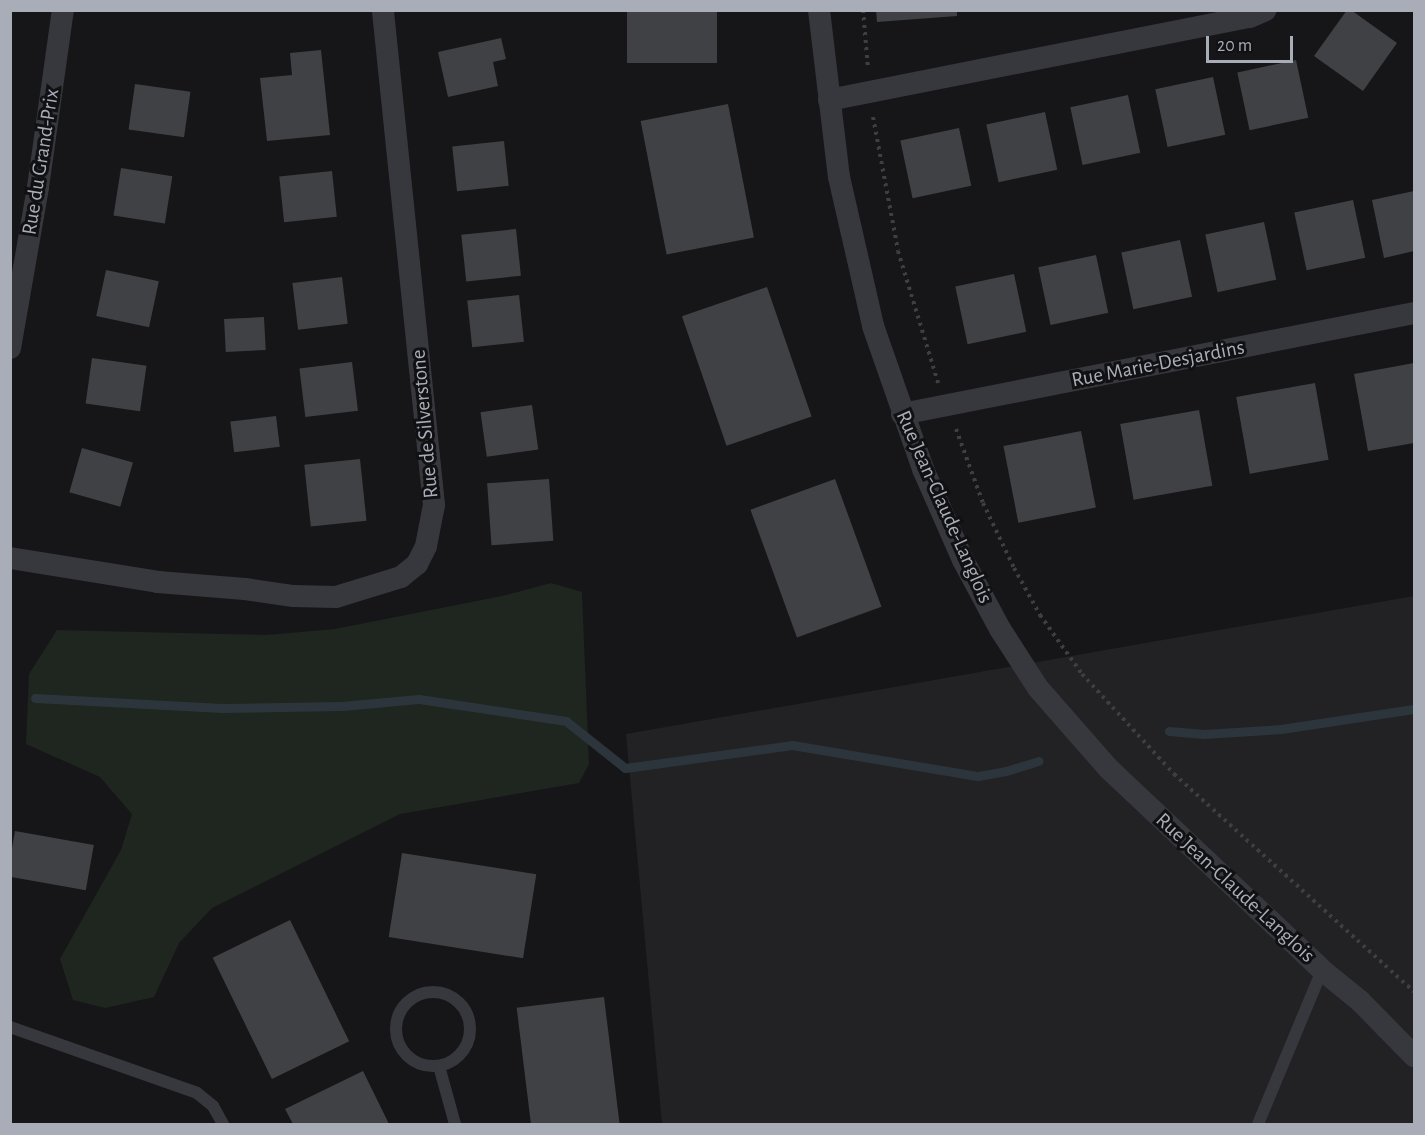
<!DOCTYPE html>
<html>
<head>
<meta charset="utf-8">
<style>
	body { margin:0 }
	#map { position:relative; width:1425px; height:1135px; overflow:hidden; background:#161618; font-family:"Alegreya Sans",sans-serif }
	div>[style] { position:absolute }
	.built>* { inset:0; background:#222225 }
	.green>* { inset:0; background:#1e261f }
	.stream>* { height:9px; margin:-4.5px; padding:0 4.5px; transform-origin:4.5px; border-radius:4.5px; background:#2c353c }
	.building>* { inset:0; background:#404145; transform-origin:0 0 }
	.path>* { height:4px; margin-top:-2px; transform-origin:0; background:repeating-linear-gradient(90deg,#3d3f44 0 3px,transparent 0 7.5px) }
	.service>* { height:12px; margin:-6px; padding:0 6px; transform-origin:6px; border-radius:6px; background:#37383d }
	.service>.ring { margin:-6px; padding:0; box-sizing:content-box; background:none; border:12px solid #37383d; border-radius:50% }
	.minor>* { height:22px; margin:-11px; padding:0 11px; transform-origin:11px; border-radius:11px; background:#37383d }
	span { translate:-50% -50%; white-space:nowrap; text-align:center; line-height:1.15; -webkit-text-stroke:6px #111113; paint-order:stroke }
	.street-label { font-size:21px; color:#a8adb8 }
	.frame { position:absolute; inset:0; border:12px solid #a8adb8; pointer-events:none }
	.scale { position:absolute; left:1206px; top:36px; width:87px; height:27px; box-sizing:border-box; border:3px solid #a8adb8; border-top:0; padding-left:8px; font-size:18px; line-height:21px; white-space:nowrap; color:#a8adb8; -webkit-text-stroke:4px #111113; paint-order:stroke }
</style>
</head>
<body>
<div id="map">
	<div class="built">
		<div style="clip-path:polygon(1414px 596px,1414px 1124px,662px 1124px,626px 734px)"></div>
	</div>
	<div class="green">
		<div style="clip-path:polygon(551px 583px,582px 592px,589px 764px,579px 783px,400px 814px,212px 908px,179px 943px,154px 997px,105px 1008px,73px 1000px,60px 959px,121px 850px,132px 814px,100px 777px,26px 744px,29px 674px,57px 630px,266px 635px,335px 629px,502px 596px)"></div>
	</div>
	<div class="stream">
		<div style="left:35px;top:698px;width:187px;rotate:3.1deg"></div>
		<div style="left:222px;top:708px;width:120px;rotate:-1deg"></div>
		<div style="left:342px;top:706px;width:77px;rotate:-5.2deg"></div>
		<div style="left:419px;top:699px;width:149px;rotate:8.5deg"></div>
		<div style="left:566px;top:721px;width:75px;rotate:38.5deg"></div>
		<div style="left:625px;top:768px;width:169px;rotate:-7.8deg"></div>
		<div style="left:792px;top:745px;width:189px;rotate:9.5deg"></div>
		<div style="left:978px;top:776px;width:28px;rotate:-10deg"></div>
		<div style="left:1006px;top:771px;width:34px;rotate:-17deg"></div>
		<div style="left:1169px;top:731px;width:35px;rotate:5deg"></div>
		<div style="left:1204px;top:734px;width:77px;rotate:-3.7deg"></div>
		<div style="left:1281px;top:729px;width:134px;rotate:-8.6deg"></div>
	</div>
	<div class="building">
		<div style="left:627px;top:10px;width:90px;height:53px"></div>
		<div style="clip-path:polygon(876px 10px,957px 10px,957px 16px,877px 22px)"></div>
		<div style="clip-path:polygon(1347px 10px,1351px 10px,1397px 43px,1363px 91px,1314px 56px)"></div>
		<div style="clip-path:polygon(501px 38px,506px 59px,493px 62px,498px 86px,448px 97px,438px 52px)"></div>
		<div style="clip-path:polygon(321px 50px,330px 135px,267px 141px,260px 78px,292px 75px,290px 53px)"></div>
		<div style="left:1296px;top:60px;width:59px;height:60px;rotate:78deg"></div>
		<div style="left:1213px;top:77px;width:59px;height:59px;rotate:78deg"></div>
		<div style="left:135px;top:84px;width:56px;height:46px;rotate:8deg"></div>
		<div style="left:1128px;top:95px;width:59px;height:59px;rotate:78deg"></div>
		<div style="left:728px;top:104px;width:136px;height:89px;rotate:79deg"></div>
		<div style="left:1045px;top:112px;width:59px;height:60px;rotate:78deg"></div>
		<div style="left:959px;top:128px;width:59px;height:60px;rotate:78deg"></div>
		<div style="left:504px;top:141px;width:45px;height:52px;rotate:84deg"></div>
		<div style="left:121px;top:168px;width:52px;height:48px;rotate:9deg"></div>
		<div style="left:332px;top:171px;width:46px;height:53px;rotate:84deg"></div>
		<div style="clip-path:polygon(1414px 191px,1414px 251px,1384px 258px,1372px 200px)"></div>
		<div style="left:1353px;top:200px;width:59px;height:60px;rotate:78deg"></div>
		<div style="left:1264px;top:222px;width:59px;height:60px;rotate:78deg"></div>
		<div style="left:516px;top:229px;width:47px;height:55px;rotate:84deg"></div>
		<div style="left:1180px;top:240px;width:58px;height:60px;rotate:78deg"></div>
		<div style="left:1096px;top:255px;width:59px;height:59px;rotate:78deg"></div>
		<div style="left:106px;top:270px;width:54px;height:47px;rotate:12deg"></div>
		<div style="left:1014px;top:274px;width:59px;height:60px;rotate:78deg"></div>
		<div style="left:342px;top:277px;width:47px;height:50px;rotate:83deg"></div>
		<div style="left:767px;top:287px;width:137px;height:90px;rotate:71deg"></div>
		<div style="left:519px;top:295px;width:47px;height:52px;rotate:84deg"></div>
		<div style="left:264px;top:317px;width:33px;height:40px;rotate:87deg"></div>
		<div style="left:92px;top:358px;width:55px;height:46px;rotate:8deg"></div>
		<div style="left:352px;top:362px;width:49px;height:53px;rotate:83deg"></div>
		<div style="clip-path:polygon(1414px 363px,1414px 443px,1368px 451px,1354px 374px)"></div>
		<div style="left:1315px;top:383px;width:78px;height:80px;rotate:80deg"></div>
		<div style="left:532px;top:405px;width:45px;height:52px;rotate:82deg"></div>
		<div style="left:1199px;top:410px;width:77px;height:80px;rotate:80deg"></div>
		<div style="left:276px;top:416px;width:31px;height:46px;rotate:83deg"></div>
		<div style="left:1081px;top:431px;width:78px;height:79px;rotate:79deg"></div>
		<div style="left:82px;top:448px;width:53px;height:46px;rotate:16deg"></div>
		<div style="left:360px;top:459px;width:62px;height:56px;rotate:84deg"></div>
		<div style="left:549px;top:479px;width:62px;height:62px;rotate:86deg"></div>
		<div style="left:835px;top:479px;width:136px;height:90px;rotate:70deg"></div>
		<div style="left:15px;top:831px;width:80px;height:46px;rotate:10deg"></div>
		<div style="left:402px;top:853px;width:136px;height:85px;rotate:9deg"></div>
		<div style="left:290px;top:920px;width:135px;height:86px;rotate:64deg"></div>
		<div style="left:604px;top:997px;width:128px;height:88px;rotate:83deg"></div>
		<div style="clip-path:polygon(363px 1071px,389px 1124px,293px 1124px,285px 1109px)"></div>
	</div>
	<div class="path">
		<div style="left:863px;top:10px;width:58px;rotate:85.1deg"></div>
		<div style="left:873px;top:117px;width:136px;rotate:79.4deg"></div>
		<div style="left:898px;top:251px;width:138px;rotate:73.1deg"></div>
		<div style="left:956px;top:429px;width:79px;rotate:70deg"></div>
		<div style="left:983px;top:503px;width:72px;rotate:64.5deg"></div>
		<div style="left:1014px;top:568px;width:54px;rotate:61deg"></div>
		<div style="left:1040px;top:615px;width:72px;rotate:54.6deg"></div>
		<div style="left:1082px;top:674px;width:136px;rotate:47.4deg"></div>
		<div style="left:1174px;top:774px;width:324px;rotate:42.2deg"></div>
	</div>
	<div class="service">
		<div class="ring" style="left:396px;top:992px;width:62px;height:62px"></div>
		<div style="left:10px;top:1027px;width:198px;rotate:19.4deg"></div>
		<div style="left:197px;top:1093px;width:21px;rotate:39deg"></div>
		<div style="left:213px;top:1106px;width:21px;rotate:61deg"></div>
		<div style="left:439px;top:1066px;width:60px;rotate:74.6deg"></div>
		<div style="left:1258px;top:1124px;width:167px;rotate:-67.4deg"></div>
	</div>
	<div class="minor">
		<div style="left:819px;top:10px;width:168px;rotate:83.2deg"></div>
		<div style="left:839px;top:177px;width:153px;rotate:77.1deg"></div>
		<div style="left:873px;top:326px;width:151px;rotate:70.7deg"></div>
		<div style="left:923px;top:469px;width:99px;rotate:66.3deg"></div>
		<div style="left:963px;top:560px;width:78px;rotate:61.8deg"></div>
		<div style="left:1000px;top:629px;width:70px;rotate:57.2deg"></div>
		<div style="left:1038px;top:688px;width:106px;rotate:48.8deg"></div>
		<div style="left:1108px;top:768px;width:294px;rotate:43.3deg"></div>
		<div style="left:1322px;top:970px;width:49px;rotate:39.2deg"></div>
		<div style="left:1360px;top:1001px;width:77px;rotate:45.5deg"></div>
		<div style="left:829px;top:100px;width:429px;rotate:-11.2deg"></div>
		<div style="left:1250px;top:17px;width:17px;rotate:-24deg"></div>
		<div style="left:10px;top:348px;width:163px;rotate:-80.1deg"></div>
		<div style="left:38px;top:187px;width:179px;rotate:-82deg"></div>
		<div style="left:902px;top:414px;width:522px;rotate:-11.16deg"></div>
		<div style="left:10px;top:558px;width:150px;rotate:9.2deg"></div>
		<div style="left:158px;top:582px;width:87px;rotate:4.6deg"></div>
		<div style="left:245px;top:589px;width:49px;rotate:8.3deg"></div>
		<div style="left:293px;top:596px;width:43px;rotate:1.3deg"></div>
		<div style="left:336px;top:597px;width:68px;rotate:-17.1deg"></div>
		<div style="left:401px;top:577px;width:21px;rotate:-39deg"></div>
		<div style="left:417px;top:564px;width:20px;rotate:-63deg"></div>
		<div style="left:426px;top:546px;width:42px;rotate:-79deg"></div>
		<div style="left:434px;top:505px;width:498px;rotate:-95.9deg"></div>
	</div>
	<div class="street-label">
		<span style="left:41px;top:162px;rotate:-81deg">Rue du Grand-Prix</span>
		<span style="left:1158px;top:364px;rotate:-11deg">Rue Marie-Desjardins</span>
		<span style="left:425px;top:424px;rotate:-95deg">Rue de Silverstone</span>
		<span style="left:944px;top:507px;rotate:66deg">Rue Jean-Claude-Langlois</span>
		<span style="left:1235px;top:888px;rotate:43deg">Rue Jean-Claude-Langlois</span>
	</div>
	<div class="frame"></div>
	<div class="scale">20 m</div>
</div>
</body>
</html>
